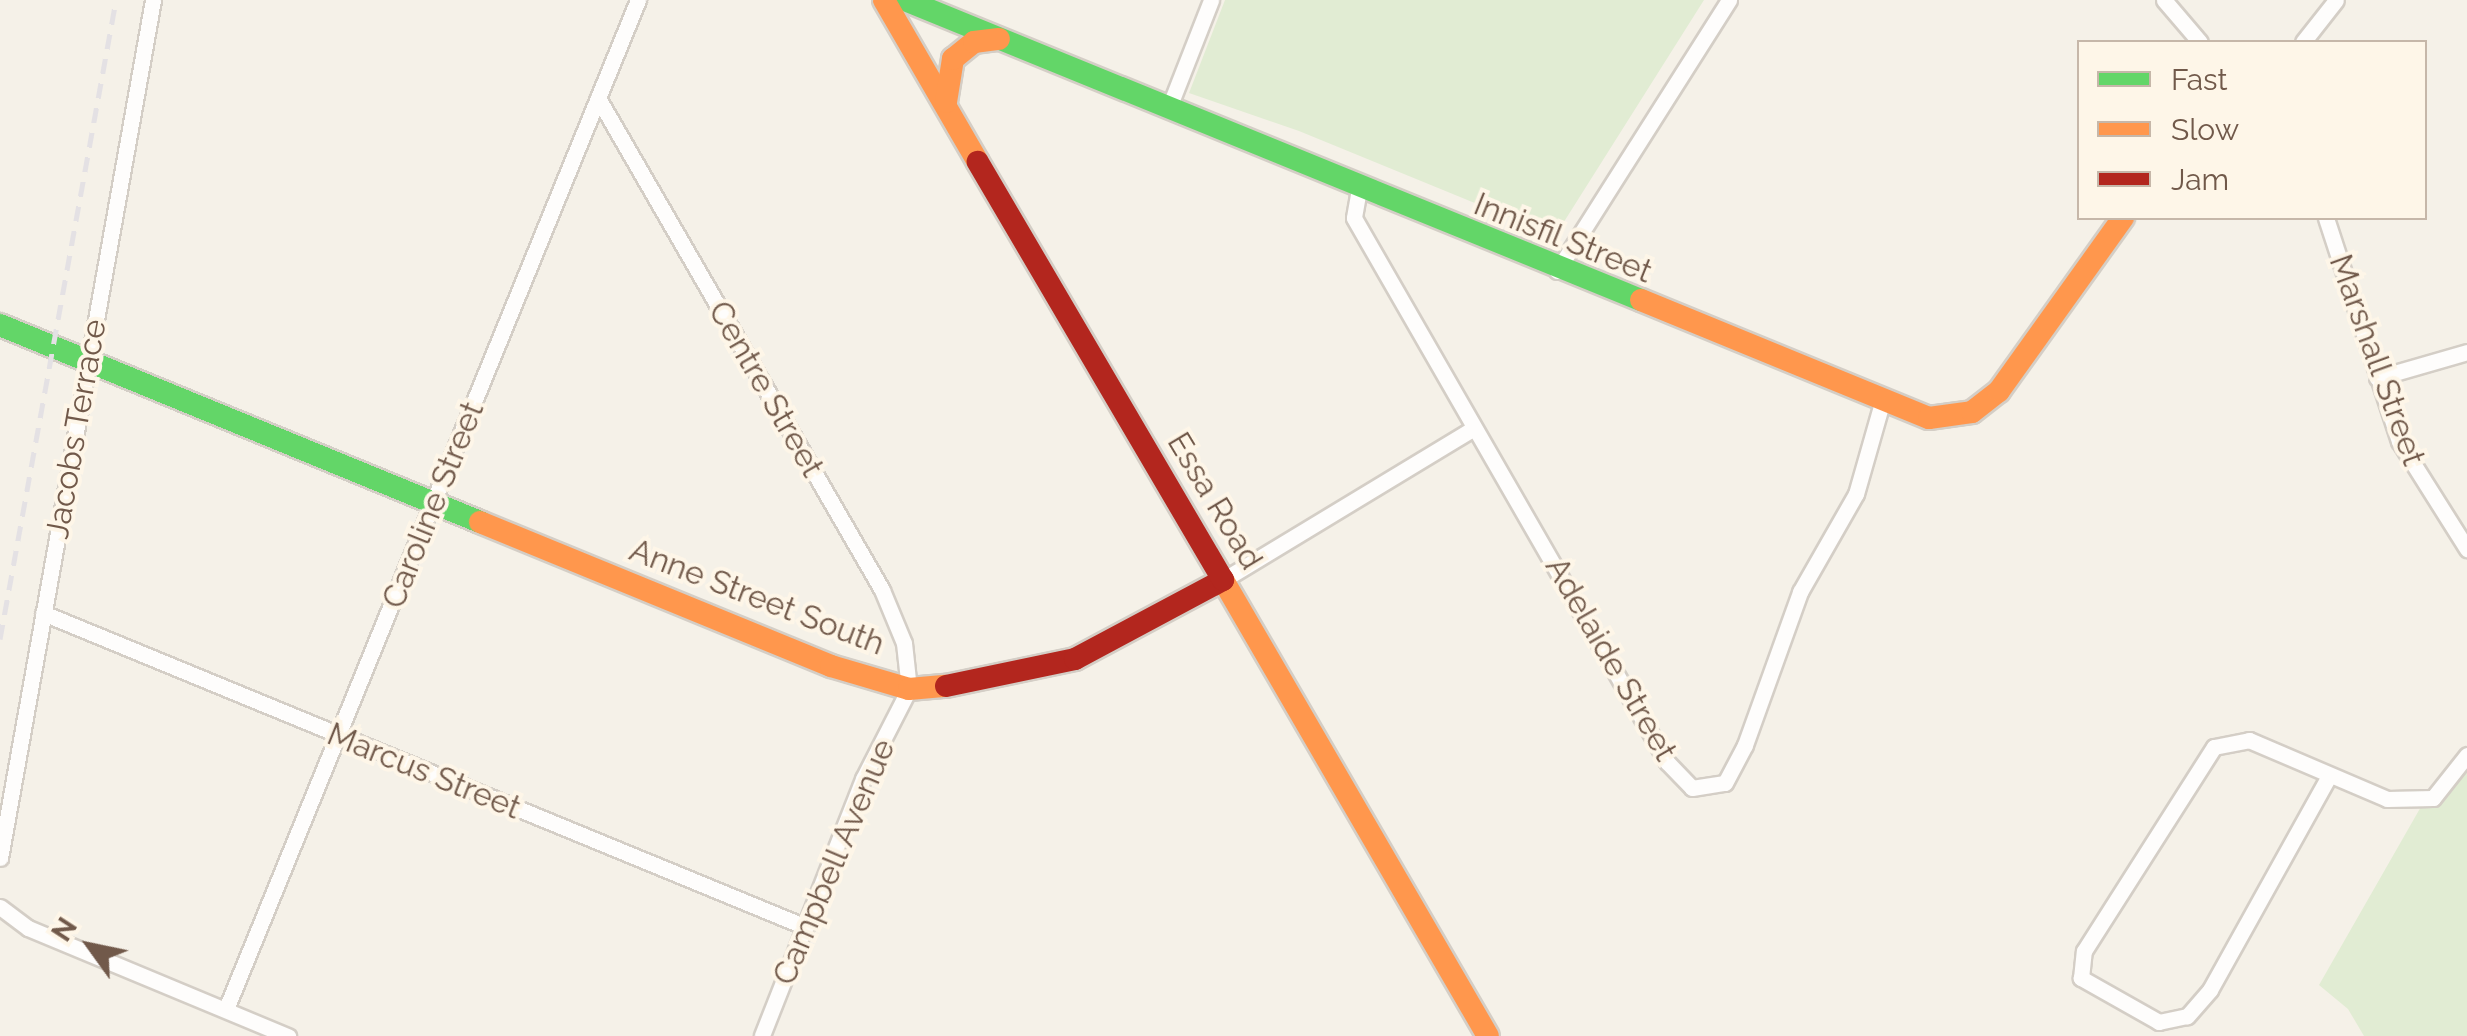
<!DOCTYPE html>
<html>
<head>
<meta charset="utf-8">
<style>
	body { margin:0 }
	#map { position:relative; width:2467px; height:1036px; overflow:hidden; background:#f5f1e8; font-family:Raleway,sans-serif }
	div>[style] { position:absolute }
	.green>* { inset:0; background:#e1ecd3 }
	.roads { filter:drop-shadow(2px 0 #d4cec6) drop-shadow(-2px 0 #d4cec6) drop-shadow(0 2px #d4cec6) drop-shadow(0 -2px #d4cec6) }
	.street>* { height:15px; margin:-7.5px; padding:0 7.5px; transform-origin:7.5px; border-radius:7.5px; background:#fefdfc }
	.fast>* { height:22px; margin:-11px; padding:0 11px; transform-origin:11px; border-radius:11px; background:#63d668 }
	.slow>* { height:22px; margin:-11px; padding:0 11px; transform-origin:11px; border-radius:11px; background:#ff974d }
	.jam>* { height:22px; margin:-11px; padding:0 11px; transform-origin:11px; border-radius:11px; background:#b3261e }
	.rail>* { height:5px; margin-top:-2.5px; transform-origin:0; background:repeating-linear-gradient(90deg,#e4e1e4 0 15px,transparent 0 25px) }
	span { translate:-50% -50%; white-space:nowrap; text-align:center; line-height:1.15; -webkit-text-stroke:8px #fef6e8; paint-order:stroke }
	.street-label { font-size:32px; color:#71594a }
	.legend { position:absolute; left:2077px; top:40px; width:350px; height:180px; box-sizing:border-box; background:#fef6e8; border:2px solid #c6b7a9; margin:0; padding:12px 18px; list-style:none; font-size:30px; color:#71594a }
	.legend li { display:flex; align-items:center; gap:20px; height:50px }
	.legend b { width:50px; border:2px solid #c6b7a9 }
	.north { position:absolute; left:40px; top:896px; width:100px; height:100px; -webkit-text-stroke:8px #fef6e8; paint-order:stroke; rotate:303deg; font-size:28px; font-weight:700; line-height:40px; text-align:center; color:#71594a }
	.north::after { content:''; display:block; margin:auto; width:35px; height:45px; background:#71594a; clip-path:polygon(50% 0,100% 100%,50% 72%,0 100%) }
</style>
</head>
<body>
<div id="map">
	<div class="green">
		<div style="clip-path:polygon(1225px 0,1704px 0,1555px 236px,1299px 131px,1189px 93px)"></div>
		<div style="clip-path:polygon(2467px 757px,2467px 1036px,2364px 1036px,2348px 1009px,2319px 985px,2426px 798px)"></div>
	</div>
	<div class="roads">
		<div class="street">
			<div style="left:2164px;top:0;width:55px;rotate:49.4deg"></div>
			<div style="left:2303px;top:42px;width:53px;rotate:-51.8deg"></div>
			<div style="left:598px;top:98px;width:568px;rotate:60deg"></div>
			<div style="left:882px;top:590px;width:57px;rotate:67.5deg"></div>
			<div style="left:904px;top:643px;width:46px;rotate:83.8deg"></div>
			<div style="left:909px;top:689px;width:101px;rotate:117.1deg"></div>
			<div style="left:863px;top:779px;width:276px;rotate:111.5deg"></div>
			<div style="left:1168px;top:110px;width:118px;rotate:-68.6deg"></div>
			<div style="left:1359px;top:189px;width:29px;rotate:100deg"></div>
			<div style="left:1354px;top:218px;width:628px;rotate:60.09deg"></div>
			<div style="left:1667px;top:762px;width:36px;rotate:46deg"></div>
			<div style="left:1692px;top:788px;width:33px;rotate:-9deg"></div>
			<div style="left:1725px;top:783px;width:43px;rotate:-62.2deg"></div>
			<div style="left:1745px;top:745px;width:163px;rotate:-70.2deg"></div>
			<div style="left:1800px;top:592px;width:113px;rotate:-60.3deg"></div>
			<div style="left:1856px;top:494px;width:95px;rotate:-74.1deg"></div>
			<div style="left:2326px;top:218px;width:235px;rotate:71.9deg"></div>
			<div style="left:2399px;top:441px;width:128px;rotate:57.8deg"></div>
			<div style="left:1557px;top:271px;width:321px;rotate:-57.6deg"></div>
			<div style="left:2377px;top:378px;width:94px;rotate:-16.1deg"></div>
			<div style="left:1223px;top:580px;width:291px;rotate:-31.2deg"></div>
			<div style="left:43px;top:613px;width:825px;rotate:22.37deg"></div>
			<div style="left:2329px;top:776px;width:245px;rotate:119.1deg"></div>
			<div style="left:2210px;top:990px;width:35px;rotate:131deg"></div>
			<div style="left:2187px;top:1016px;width:29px;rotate:168deg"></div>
			<div style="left:2159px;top:1022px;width:90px;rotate:-150.6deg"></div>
			<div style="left:2081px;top:978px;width:27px;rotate:-84deg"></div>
			<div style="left:2084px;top:951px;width:242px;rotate:-57.5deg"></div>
			<div style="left:2214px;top:747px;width:36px;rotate:-11deg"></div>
			<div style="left:2249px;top:740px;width:150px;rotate:23.1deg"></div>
			<div style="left:2387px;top:799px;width:46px;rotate:-1.2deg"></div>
			<div style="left:2433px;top:798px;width:55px;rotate:-51.7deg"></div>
			<div style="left:0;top:858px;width:872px;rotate:-79.89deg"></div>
			<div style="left:0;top:907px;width:35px;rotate:37deg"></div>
			<div style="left:28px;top:928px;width:282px;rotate:22.6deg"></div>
			<div style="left:226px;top:1009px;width:1090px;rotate:-67.79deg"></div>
		</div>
		<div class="fast">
			<div style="left:905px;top:0;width:795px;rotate:22.18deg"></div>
			<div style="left:0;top:325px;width:519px;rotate:22.31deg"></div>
		</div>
		<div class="slow">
			<div style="left:884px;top:0;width:187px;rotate:59.9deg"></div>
			<div style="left:946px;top:102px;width:44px;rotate:-80.8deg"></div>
			<div style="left:953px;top:59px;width:27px;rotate:-39deg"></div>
			<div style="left:974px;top:42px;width:25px;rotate:-7deg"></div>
			<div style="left:1641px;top:300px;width:311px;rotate:22.3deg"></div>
			<div style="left:1929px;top:418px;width:43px;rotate:-7.9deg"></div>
			<div style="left:1972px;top:412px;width:34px;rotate:-38deg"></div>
			<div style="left:1999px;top:391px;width:213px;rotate:-54.4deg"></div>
			<div style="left:480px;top:522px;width:379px;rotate:22.3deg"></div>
			<div style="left:831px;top:666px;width:81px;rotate:16.4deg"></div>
			<div style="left:909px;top:689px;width:37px;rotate:-5deg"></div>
			<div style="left:1223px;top:580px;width:527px;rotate:59.84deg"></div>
		</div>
		<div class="jam">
			<div style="left:946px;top:686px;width:132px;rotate:-11.8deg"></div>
			<div style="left:1075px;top:659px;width:168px;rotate:-28.1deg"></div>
			<div style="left:1223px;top:580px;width:485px;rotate:-120.4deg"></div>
		</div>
	</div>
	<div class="rail">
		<div style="left:0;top:639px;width:649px;rotate:-79.71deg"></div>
	</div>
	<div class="street-label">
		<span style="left:1563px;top:238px;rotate:22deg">Innisfil Street</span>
		<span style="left:2377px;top:360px;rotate:70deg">Marshall Street</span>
		<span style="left:766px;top:389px;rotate:60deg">Centre Street</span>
		<span style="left:76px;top:429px;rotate:-80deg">Jacobs Terrace</span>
		<span style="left:1215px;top:501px;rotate:59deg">Essa Road</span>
		<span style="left:433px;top:505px;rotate:-68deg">Caroline Street</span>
		<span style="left:757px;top:597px;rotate:21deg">Anne Street South</span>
		<span style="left:1611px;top:659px;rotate:60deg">Adelaide Street</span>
		<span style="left:424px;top:771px;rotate:22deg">Marcus Street</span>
		<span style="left:834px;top:862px;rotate:-67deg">Campbell Avenue</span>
	</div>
	<ul class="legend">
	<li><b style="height:12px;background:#63d668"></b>Fast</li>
	<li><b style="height:12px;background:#ff974d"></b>Slow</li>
	<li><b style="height:12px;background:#b3261e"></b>Jam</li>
	</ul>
	<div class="north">N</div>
</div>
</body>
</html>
